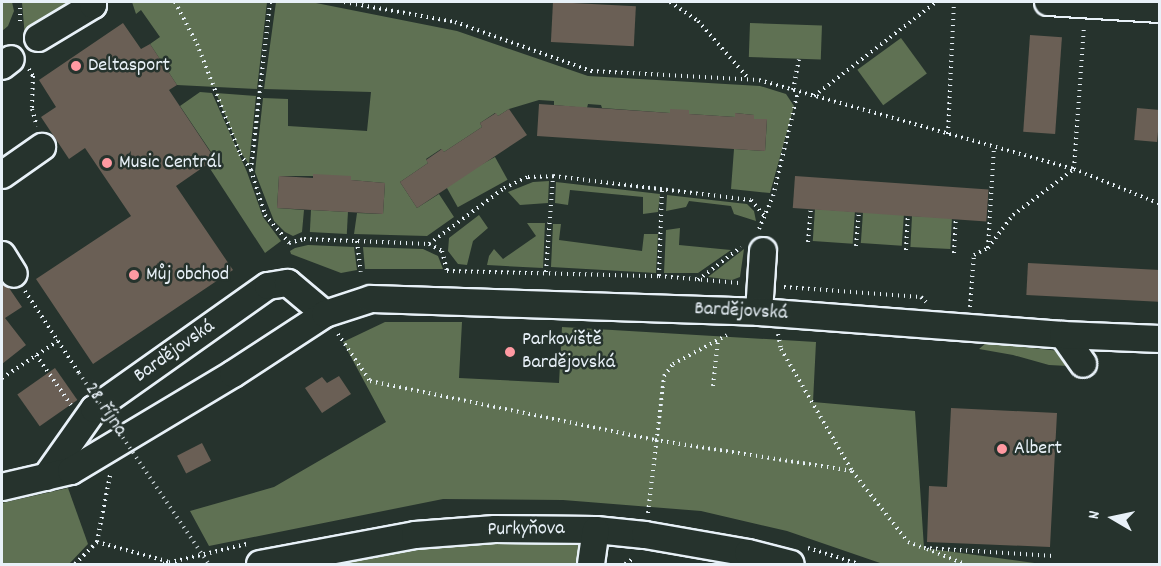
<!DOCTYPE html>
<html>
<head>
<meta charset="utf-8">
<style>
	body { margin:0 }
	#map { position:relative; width:1161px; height:566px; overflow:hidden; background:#26332d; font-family:Dekko,sans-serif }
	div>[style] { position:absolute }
	.green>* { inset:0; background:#5f7153; transform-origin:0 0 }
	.building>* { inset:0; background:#6a5f55; transform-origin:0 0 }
	.path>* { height:4px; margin-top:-2px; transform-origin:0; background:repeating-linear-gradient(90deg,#e8f1f8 0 1.5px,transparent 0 6px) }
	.roads { filter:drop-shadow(2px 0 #e8f1f8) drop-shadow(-2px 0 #e8f1f8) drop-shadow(0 2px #e8f1f8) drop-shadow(0 -2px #e8f1f8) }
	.minor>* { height:26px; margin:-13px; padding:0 13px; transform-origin:13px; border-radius:13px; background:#26332d }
	.path-bridge>* { height:4px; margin-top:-2px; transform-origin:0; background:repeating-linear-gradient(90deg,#e8f1f8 0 1.5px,transparent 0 6px) }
	.dots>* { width:16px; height:16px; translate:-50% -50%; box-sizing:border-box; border:3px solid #26332d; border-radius:50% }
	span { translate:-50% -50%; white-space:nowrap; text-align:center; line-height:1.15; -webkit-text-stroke:5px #26332d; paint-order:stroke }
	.poi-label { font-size:20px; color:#e8f1f8 }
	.left { translate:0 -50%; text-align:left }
	.street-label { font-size:20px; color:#e8f1f8 }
	.frame { position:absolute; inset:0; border:3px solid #e8f1f8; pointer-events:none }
	.north { position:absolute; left:1083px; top:488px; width:60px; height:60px; -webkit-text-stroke:4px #26332d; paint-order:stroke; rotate:279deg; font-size:16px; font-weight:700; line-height:24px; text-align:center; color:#e8f1f8 }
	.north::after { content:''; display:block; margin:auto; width:21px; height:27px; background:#e8f1f8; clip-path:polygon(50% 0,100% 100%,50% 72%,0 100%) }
</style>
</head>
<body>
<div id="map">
	<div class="green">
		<div style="clip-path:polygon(2px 2px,12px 2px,14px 11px,8px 26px,2px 31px)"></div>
		<div style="clip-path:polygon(22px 2px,69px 2px,74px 8px,29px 42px,25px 38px)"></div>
		<div style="clip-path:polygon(132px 2px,267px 2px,257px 89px,177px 85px,150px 44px,160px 37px,141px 10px,136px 14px)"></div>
		<div style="clip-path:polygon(276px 2px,311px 2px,457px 31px,588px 76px,760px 86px,786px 94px,794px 106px,770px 193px,731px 189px,734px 149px,765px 151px,767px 120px,754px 119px,754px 115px,735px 113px,735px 117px,689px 114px,689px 110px,670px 113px,602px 108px,601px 105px,588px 104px,587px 108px,554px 105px,554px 101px,539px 100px,509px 109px,498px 116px,495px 113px,480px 123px,482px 127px,444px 152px,441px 149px,426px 159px,428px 163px,400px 182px,417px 208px,439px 194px,454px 217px,427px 236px,354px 234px,357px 213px,383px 214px,385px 183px,351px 180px,351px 176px,279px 176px,277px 208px,304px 210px,302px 232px,293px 236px,285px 232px,274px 221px,255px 172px,263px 98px,288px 99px,288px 126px,367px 131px,371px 92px,264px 89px)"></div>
		<div style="left:750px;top:23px;width:72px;height:34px;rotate:2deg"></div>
		<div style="left:901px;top:38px;width:44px;height:54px;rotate:54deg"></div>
		<div style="clip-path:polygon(200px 92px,212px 93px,247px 172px,263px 217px,281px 241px,265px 253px,207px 164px,215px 158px,180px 106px)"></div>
		<div style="clip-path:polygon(216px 93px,256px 96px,249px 164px,241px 153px)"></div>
		<div style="left:495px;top:157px;width:26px;height:57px;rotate:61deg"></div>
		<div style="clip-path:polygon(549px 181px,548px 203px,520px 205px,508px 192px,533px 182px)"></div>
		<div style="clip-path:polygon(556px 182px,660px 194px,658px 212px,643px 214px,643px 197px,570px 190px,568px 205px,555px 203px)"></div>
		<div style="clip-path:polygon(667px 195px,747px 204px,754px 211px,756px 221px,734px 214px,731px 206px,689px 201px,686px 207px,666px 211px)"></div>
		<div style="left:815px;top:209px;width:40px;height:32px;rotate:4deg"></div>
		<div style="left:311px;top:210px;width:37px;height:22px;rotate:3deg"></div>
		<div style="left:863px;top:212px;width:41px;height:31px;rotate:4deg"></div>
		<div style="clip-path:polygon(479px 215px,488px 228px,473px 241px,467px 265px,458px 264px,448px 251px,449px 238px)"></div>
		<div style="left:912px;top:216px;width:40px;height:31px;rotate:3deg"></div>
		<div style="clip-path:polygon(527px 223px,545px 223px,543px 268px,487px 265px,489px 256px,494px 249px,503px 259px,536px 236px)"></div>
		<div style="clip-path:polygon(553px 224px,561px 224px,559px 240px,642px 251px,644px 234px,658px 234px,656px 273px,551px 267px)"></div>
		<div style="clip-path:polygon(680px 228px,679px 245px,731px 250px,698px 273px,664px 273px,666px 230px)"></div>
		<div style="clip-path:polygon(308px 245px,354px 247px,357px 270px,341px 273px,291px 254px,290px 251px,295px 248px)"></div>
		<div style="clip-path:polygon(363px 247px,423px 249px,438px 256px,443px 269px,365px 269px)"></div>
		<div style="clip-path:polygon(744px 249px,740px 277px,732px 280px,708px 277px)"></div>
		<div style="clip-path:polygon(385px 322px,462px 322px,459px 378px,559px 383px,562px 327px,816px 342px,813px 402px,915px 411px,924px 548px,1042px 564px,883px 564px,787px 531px,701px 511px,563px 500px,443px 499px,209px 546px,190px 511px,274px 487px,386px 422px,343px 342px)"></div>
		<div style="clip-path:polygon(986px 343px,1060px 351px,1067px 357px,1068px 366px,1049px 365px,1013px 355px,979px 349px)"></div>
		<div style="clip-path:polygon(68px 488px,88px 544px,69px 564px,2px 564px,2px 503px)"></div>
		<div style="clip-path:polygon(515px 541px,581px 542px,582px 564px,317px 564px,429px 547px)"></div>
	</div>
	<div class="building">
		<div style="left:553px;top:2px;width:83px;height:40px;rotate:3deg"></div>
		<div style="clip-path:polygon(123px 23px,141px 49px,150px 44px,177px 85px,169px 90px,215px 159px,176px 186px,233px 270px,93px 364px,36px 279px,131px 216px,85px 148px,69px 159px,41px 117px,56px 107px,39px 80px)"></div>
		<div style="left:1030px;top:35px;width:32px;height:97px;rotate:4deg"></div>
		<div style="clip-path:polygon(539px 104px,670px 113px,670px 109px,689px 110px,689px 114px,735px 117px,735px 113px,754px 115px,754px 119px,767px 119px,765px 151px,537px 136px)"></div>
		<div style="left:1137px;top:108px;width:23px;height:32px;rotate:5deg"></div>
		<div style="clip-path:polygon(509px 109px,527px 135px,417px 208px,400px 182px,428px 163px,426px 160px,442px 149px,444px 152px,482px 127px,480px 123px,496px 113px,498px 116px)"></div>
		<div style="clip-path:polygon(313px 174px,351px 176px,351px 180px,385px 183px,383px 214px,277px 208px,279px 176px,313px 178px)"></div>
		<div style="left:795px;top:176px;width:194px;height:32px;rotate:4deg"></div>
		<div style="left:1028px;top:263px;width:132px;height:32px;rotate:3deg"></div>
		<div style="clip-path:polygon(2px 282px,9px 288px,22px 307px,5px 318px,26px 345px,2px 364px)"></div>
		<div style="left:55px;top:368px;width:39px;height:46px;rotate:55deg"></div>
		<div style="clip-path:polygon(339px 376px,351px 394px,322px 413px,305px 388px,322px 377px,327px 383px)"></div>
		<div style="clip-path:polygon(951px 408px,1057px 413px,1050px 547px,927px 542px,929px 486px,947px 487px)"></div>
		<div style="left:202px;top:443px;width:20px;height:28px;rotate:63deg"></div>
	</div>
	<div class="path">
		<div style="left:20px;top:2px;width:23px;rotate:90deg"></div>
		<div style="left:175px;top:2px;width:47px;rotate:62.4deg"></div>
		<div style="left:197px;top:44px;width:118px;rotate:68.6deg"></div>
		<div style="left:240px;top:154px;width:19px;rotate:55deg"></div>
		<div style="left:270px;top:2px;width:169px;rotate:96.5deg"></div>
		<div style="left:251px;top:170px;width:47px;rotate:72.7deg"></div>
		<div style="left:265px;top:215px;width:37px;rotate:49deg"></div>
		<div style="left:289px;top:243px;width:16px;rotate:-15deg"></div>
		<div style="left:304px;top:239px;width:125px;rotate:2.3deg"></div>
		<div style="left:429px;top:244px;width:15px;rotate:28deg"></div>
		<div style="left:442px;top:251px;width:21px;rotate:76deg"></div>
		<div style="left:447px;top:271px;width:212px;rotate:1.4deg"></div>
		<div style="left:659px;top:276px;width:80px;rotate:5deg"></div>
		<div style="left:344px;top:2px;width:113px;rotate:10.2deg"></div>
		<div style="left:455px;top:22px;width:145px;rotate:19.8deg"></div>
		<div style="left:591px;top:71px;width:168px;rotate:3.1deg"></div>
		<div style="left:759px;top:80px;width:327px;rotate:15.8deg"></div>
		<div style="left:1074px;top:169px;width:93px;rotate:22.1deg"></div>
		<div style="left:670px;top:2px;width:34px;rotate:34deg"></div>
		<div style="left:698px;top:21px;width:77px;rotate:48.7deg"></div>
		<div style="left:29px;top:69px;width:8px;rotate:60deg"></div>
		<div style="left:33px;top:76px;width:33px;rotate:92deg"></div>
		<div style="left:32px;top:109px;width:18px;rotate:74deg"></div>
		<div style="left:793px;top:90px;width:31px;rotate:-79deg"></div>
		<div style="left:814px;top:96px;width:154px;rotate:-37.6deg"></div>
		<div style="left:948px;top:134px;width:132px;rotate:-87.4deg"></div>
		<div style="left:759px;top:229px;width:36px;rotate:-67deg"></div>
		<div style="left:773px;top:196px;width:107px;rotate:-76.5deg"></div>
		<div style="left:357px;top:241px;width:31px;rotate:83deg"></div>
		<div style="left:808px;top:242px;width:33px;rotate:-85deg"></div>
		<div style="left:429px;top:244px;width:94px;rotate:-36.7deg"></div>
		<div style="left:504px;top:188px;width:26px;rotate:-25deg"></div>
		<div style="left:528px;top:177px;width:25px;rotate:-2deg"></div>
		<div style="left:553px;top:176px;width:199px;rotate:6.9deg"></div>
		<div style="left:751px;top:200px;width:23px;rotate:50deg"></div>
		<div style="left:856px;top:246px;width:34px;rotate:-85deg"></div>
		<div style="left:988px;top:248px;width:41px;rotate:-52.9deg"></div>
		<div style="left:1013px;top:215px;width:76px;rotate:-37deg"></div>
		<div style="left:1074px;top:169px;width:142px;rotate:-86deg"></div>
		<div style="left:906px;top:250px;width:35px;rotate:-87deg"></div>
		<div style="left:954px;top:253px;width:35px;rotate:-87deg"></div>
		<div style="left:546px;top:272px;width:96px;rotate:-85.8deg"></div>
		<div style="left:659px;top:276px;width:86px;rotate:-88deg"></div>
		<div style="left:698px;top:280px;width:54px;rotate:-37.5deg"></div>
		<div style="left:784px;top:287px;width:137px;rotate:4.2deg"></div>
		<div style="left:921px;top:297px;width:7px;rotate:45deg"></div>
		<div style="left:25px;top:291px;width:98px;rotate:56.6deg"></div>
		<div style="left:970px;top:307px;width:52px;rotate:-85.6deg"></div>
		<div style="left:974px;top:255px;width:16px;rotate:-27deg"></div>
		<div style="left:988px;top:248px;width:102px;rotate:-86.6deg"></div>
		<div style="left:338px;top:334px;width:57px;rotate:55.8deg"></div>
		<div style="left:370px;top:381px;width:291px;rotate:11.7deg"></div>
		<div style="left:655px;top:440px;width:199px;rotate:8.9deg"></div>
		<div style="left:852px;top:471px;width:90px;rotate:51.7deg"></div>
		<div style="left:908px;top:542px;width:17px;rotate:21deg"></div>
		<div style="left:924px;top:548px;width:130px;rotate:3.5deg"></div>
		<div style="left:778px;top:334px;width:15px;rotate:79deg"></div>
		<div style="left:781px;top:349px;width:141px;rotate:59.8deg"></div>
		<div style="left:36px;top:355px;width:61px;rotate:55deg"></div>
		<div style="left:2px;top:378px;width:67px;rotate:-33.5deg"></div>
		<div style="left:713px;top:386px;width:45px;rotate:-83.7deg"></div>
		<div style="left:648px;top:513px;width:138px;rotate:-83.3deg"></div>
		<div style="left:664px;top:376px;width:15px;rotate:-53deg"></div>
		<div style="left:673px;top:364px;width:61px;rotate:-28.2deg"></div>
		<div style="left:97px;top:542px;width:68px;rotate:-79deg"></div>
		<div style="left:808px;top:548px;width:53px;rotate:17.4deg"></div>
		<div style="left:927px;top:549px;width:41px;rotate:21.5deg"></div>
		<div style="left:75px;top:564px;width:31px;rotate:-45deg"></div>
		<div style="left:97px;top:542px;width:76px;rotate:15.3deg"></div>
		<div style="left:163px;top:564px;width:86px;rotate:-13.4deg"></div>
		<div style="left:625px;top:564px;width:11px;rotate:-34deg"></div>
	</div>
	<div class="roads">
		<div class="minor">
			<div style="left:1048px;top:2px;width:112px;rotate:3.6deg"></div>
			<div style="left:38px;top:38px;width:64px;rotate:-31deg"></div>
			<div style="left:93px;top:5px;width:3px;rotate:-90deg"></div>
			<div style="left:2px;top:66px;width:11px;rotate:-38deg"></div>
			<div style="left:2px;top:175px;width:49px;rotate:-35deg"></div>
			<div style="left:2px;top:255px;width:22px;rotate:58deg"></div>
			<div style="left:759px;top:312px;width:61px;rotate:-86.2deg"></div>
			<div style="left:1063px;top:335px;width:35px;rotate:55deg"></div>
			<div style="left:46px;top:477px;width:83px;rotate:-54.8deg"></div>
			<div style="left:94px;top:409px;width:213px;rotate:-35.3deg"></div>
			<div style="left:268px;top:286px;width:20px;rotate:-9deg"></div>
			<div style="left:288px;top:283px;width:48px;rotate:40deg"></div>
			<div style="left:2px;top:487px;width:71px;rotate:-13.1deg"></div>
			<div style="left:71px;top:471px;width:189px;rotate:-30.9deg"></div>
			<div style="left:233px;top:374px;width:110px;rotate:-33.1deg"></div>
			<div style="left:325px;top:314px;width:48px;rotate:-18.1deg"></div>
			<div style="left:371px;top:299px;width:388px;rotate:1.9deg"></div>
			<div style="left:759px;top:312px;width:305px;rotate:4.3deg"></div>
			<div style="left:1063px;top:335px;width:97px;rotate:2.4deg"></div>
			<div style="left:260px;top:564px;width:158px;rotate:-10.6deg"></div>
			<div style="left:415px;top:535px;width:80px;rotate:-4.3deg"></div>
			<div style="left:495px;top:529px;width:101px;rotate:0.6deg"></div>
			<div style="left:596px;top:530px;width:49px;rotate:5.8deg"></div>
			<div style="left:645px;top:535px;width:105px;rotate:9.9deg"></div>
			<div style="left:748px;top:553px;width:44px;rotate:14.3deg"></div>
			<div style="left:591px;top:564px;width:34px;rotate:-82deg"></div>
		</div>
	</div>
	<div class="path-bridge">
		<div style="left:79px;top:373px;width:231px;rotate:55.8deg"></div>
	</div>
	<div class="dots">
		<div style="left:76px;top:66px;background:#ff9aa2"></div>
		<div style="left:107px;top:163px;background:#ff9aa2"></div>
		<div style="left:134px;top:275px;background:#ff9aa2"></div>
		<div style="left:510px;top:352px;background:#ff9aa2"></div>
		<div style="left:1002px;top:449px;background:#ff9aa2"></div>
	</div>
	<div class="poi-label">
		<span class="left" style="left:88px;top:66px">Deltasport</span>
		<span class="left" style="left:119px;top:163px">Music Centrál</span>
		<span class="left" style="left:146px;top:275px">Můj obchod</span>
		<span class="left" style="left:522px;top:352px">Parkoviště<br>Bardějovská</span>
		<span class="left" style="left:1014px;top:449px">Albert</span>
	</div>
	<div class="street-label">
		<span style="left:741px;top:312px;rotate:3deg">Bardějovská</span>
		<span style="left:175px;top:352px;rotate:-35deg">Bardějovská</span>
		<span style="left:105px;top:410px;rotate:56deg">28. října</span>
		<span style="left:526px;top:530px;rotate:-1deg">Purkyňova</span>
	</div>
	<div class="frame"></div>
	<div class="north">N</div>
</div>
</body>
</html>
